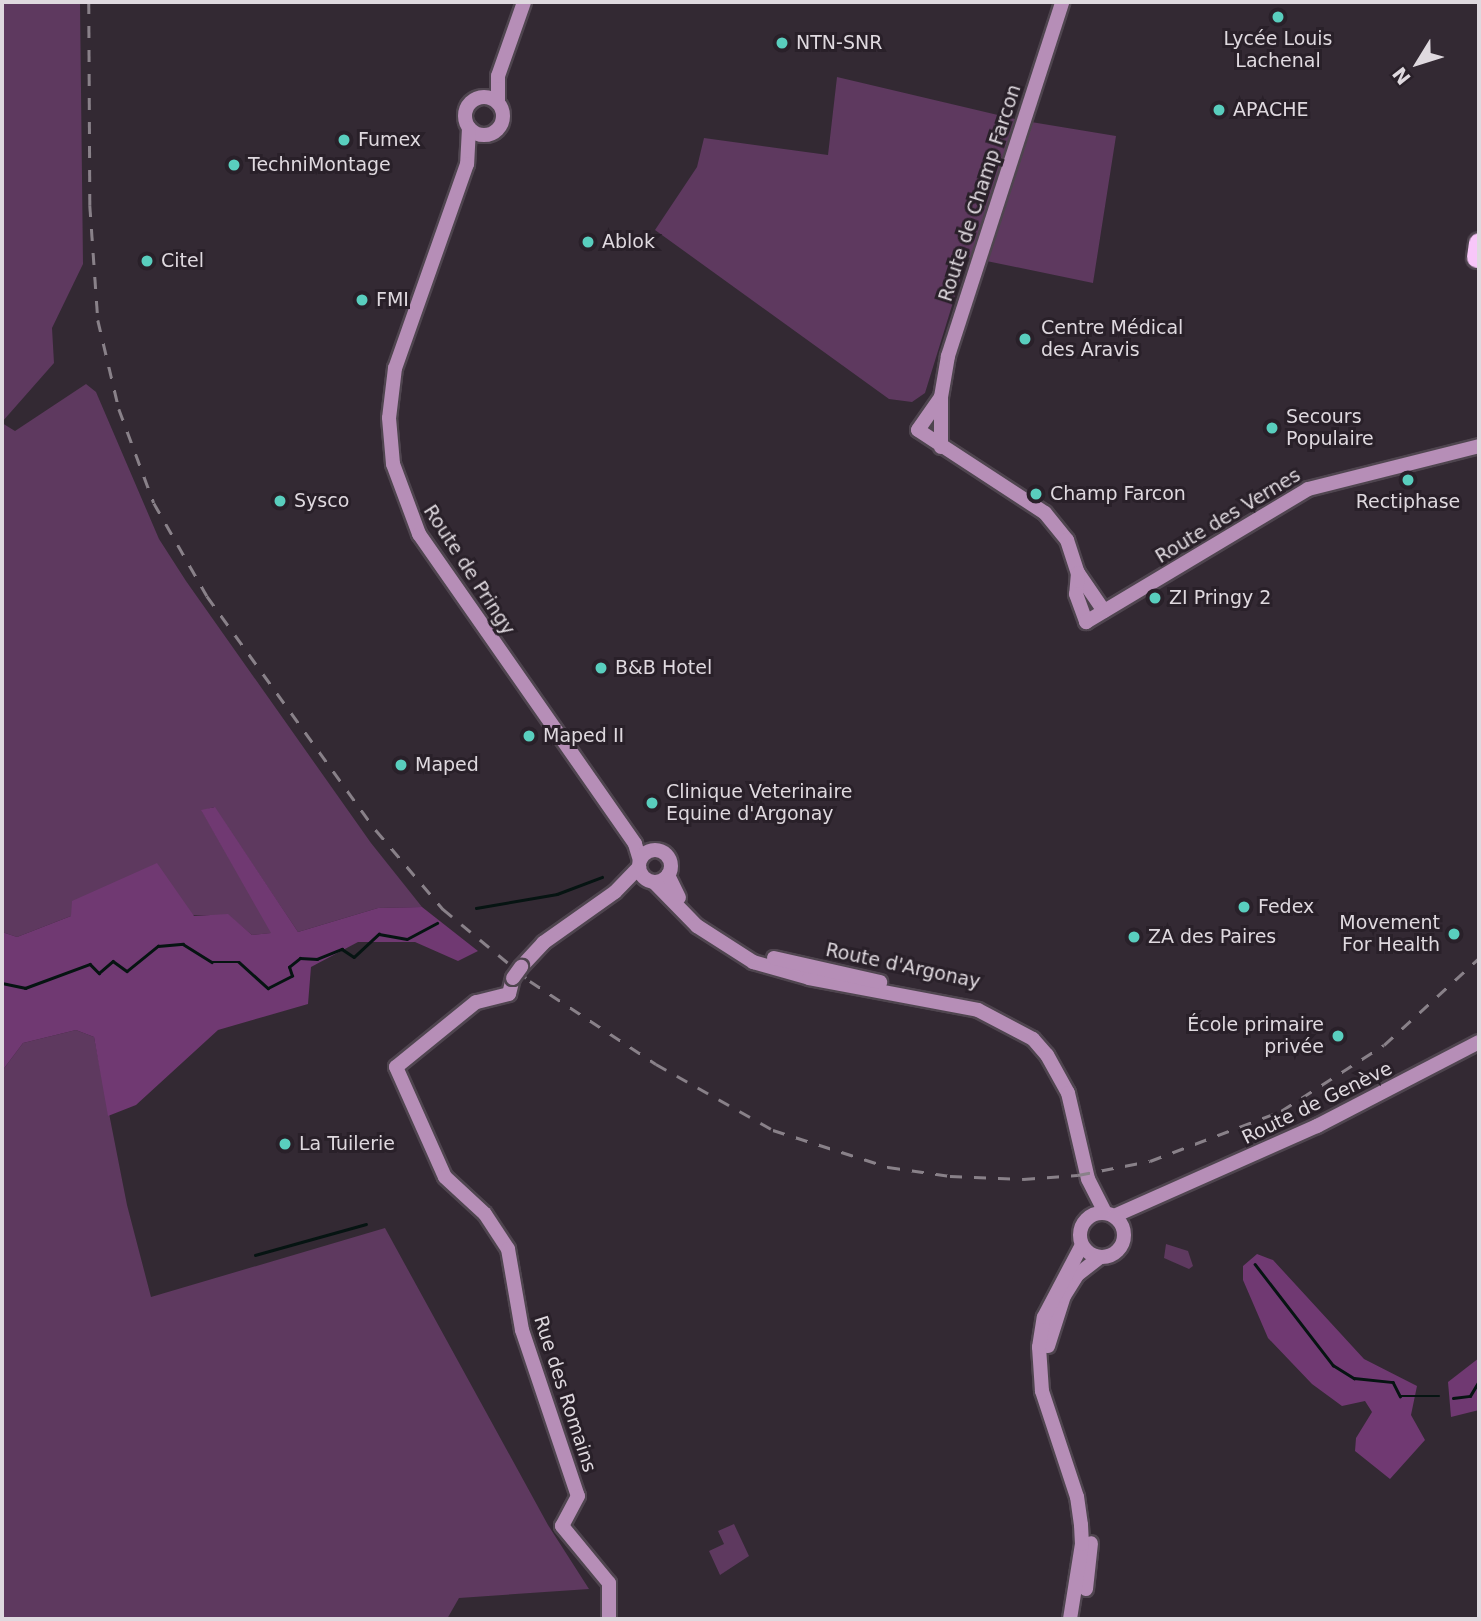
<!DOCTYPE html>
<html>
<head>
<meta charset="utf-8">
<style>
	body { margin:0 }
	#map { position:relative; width:1481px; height:1621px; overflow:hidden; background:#332933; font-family:"DejaVu Sans",sans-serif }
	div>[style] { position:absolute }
	.green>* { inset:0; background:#5e395f }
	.forest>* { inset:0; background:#703972 }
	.stream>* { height:2.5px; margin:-1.25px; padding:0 1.25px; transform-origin:1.25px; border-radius:1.25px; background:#061412 }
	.roads { filter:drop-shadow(2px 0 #4f454f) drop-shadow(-2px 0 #4f454f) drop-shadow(0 2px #4f454f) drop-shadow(0 -2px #4f454f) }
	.secondary>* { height:14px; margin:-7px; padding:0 7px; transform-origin:7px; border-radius:7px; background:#b68eb7 }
	.secondary>.ring { margin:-7px; padding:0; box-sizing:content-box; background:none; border:14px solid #b68eb7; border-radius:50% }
	.highway>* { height:21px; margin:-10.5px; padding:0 10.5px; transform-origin:10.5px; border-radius:10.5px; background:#f8c6f9 }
	.rail>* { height:2.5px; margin-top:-1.25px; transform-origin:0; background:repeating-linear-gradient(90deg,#898189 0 12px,transparent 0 24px) }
	.bridges { filter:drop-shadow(2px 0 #4f454f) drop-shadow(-2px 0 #4f454f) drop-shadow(0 2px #4f454f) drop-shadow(0 -2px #4f454f) }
	.secondary-bridge>* { height:14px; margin:-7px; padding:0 7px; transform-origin:7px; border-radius:7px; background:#b68eb7 }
	.dots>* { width:19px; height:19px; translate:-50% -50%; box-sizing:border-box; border:4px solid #292029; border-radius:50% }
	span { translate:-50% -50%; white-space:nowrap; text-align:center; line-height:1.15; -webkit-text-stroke:6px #292029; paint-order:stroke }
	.poi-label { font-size:19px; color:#dfd9df }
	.left { translate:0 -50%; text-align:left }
	.right { translate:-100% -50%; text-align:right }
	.street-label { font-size:19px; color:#dfd9df }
	.frame { position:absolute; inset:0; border:4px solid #dfd9df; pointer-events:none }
	.north { position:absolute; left:1383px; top:28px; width:70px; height:70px; -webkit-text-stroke:5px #292029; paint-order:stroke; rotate:232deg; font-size:19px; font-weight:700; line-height:28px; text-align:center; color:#dfd9df }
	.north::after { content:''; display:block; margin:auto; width:24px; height:32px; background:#dfd9df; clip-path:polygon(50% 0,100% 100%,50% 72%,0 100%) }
</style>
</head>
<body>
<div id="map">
	<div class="green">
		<div style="clip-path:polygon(2px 2px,80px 2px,83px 264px,52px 328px,54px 363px,2px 422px)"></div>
		<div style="clip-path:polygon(837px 77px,1019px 120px,1116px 136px,1093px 283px,967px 257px,925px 393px,912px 402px,889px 399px,655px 230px,697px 167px,704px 138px,828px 155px)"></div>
		<div style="clip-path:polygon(86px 384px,96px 392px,159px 539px,186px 581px,371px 843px,422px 907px,378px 908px,298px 932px,214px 807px,202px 811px,272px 933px,252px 935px,228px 915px,71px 916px,17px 937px,2px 932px,2px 423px,15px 431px)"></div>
		<div style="clip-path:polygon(76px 1030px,94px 1037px,127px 1205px,151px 1297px,385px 1228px,548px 1525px,589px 1589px,459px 1598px,447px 1619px,2px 1619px,2px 1071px,23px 1043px)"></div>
		<div style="clip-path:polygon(1166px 1244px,1188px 1251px,1193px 1266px,1189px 1269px,1164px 1258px)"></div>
		<div style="clip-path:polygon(734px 1524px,749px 1556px,720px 1575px,709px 1551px,724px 1544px,718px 1531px)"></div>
	</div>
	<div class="forest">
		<div style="clip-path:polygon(215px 807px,298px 932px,378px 908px,422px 907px,478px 951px,458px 961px,415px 942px,358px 942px,311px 967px,308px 1004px,218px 1030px,136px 1105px,108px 1116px,94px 1037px,76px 1030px,23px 1043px,2px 1071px,2px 932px,17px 937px,71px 916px,72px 901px,157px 863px,194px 916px,228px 914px,252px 935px,271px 933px,201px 810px)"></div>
		<div style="clip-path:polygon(1257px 1254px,1273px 1260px,1364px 1359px,1417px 1386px,1411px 1415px,1425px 1440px,1390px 1479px,1355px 1451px,1356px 1438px,1372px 1412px,1365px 1401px,1342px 1406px,1312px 1384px,1268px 1338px,1243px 1280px,1243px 1266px)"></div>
		<div style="clip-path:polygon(1479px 1358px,1479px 1410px,1451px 1417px,1448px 1382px)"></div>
	</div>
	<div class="stream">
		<div style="left:476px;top:908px;width:82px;rotate:-9.8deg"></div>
		<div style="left:557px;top:894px;width:48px;rotate:-20.7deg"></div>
		<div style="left:2px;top:983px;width:24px;rotate:12deg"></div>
		<div style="left:25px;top:988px;width:69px;rotate:-20.3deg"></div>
		<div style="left:90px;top:964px;width:13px;rotate:45deg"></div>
		<div style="left:99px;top:973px;width:18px;rotate:-41deg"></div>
		<div style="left:113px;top:961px;width:17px;rotate:36deg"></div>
		<div style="left:127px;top:971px;width:40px;rotate:-39deg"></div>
		<div style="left:158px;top:946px;width:25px;rotate:-5deg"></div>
		<div style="left:183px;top:944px;width:34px;rotate:32deg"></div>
		<div style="left:212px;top:962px;width:27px"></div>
		<div style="left:239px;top:962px;width:39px;rotate:42deg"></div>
		<div style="left:268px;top:988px;width:27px;rotate:-27deg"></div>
		<div style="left:292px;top:976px;width:9px;rotate:-108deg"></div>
		<div style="left:289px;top:967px;width:14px;rotate:-39deg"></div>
		<div style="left:300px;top:958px;width:17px;rotate:3deg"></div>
		<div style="left:317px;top:959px;width:27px;rotate:-22deg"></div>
		<div style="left:342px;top:949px;width:14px;rotate:34deg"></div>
		<div style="left:354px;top:957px;width:34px;rotate:-43deg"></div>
		<div style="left:379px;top:934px;width:28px;rotate:10deg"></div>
		<div style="left:407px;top:939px;width:34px;rotate:-28deg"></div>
		<div style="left:255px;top:1255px;width:115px;rotate:-15.6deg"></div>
		<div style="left:1255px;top:1264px;width:128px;rotate:52.3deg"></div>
		<div style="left:1333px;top:1365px;width:25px;rotate:32deg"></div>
		<div style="left:1354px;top:1378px;width:39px;rotate:6deg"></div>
		<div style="left:1393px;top:1382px;width:16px;rotate:63deg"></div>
		<div style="left:1400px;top:1396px;width:39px"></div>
		<div style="left:1453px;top:1398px;width:17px;rotate:-7deg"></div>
		<div style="left:1470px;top:1396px;width:17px;rotate:-59deg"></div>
	</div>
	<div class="roads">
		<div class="secondary">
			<div class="ring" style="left:465px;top:97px;width:24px;height:24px"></div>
			<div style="left:498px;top:103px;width:27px;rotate:-90deg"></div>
			<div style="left:498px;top:76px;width:78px;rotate:-70.6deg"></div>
			<div style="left:469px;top:128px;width:36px;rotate:93deg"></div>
			<div style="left:467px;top:164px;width:216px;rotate:109.4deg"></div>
			<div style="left:395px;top:368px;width:50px;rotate:96.8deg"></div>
			<div style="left:389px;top:418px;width:46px;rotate:85deg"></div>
			<div style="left:393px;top:464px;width:75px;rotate:69.6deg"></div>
			<div style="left:419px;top:534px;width:378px;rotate:55.1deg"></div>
			<div style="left:635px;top:844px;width:17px;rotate:73deg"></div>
			<div style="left:941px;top:397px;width:40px;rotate:124.9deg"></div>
			<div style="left:918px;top:430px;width:152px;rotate:33.2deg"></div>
			<div style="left:1045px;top:513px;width:35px;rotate:51deg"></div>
			<div style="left:1067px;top:540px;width:35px;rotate:72deg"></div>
			<div style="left:1078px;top:573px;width:46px;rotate:55.6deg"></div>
			<div style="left:941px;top:447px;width:50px;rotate:-90deg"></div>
			<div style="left:941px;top:397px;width:42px;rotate:-80.3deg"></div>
			<div style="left:948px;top:356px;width:372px;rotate:-72.1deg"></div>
			<div style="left:1078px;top:573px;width:21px;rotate:95deg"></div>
			<div style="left:1076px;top:594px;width:30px;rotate:70deg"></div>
			<div style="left:1086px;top:622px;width:259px;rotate:-30.9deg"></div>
			<div style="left:1308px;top:489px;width:176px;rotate:-14.1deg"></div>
			<div class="ring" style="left:639px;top:850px;width:18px;height:18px"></div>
			<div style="left:668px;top:875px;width:25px;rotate:64deg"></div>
			<div style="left:654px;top:882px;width:62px;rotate:45.7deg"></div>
			<div style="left:697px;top:926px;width:67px;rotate:32.7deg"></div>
			<div style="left:753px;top:962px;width:58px;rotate:15.9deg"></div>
			<div style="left:809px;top:978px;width:172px;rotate:10.7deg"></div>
			<div style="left:978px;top:1010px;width:62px;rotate:27.8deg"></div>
			<div style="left:1033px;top:1039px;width:21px;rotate:49deg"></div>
			<div style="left:1047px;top:1055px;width:43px;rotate:61.1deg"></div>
			<div style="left:1068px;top:1093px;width:88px;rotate:76.9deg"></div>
			<div style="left:1088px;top:1179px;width:38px;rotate:63deg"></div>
			<div style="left:774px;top:958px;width:109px;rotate:12.8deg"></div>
			<div style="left:521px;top:967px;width:33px;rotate:-47deg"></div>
			<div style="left:543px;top:943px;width:88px;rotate:-35.3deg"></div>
			<div style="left:615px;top:892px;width:35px;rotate:-46deg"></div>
			<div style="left:513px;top:978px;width:16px;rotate:104deg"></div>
			<div style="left:509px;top:994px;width:34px;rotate:166deg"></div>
			<div style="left:476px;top:1002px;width:103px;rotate:140.9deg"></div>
			<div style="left:396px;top:1067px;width:120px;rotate:66deg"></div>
			<div style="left:445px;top:1177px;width:54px;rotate:42.8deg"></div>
			<div style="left:485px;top:1214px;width:42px;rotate:56.7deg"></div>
			<div style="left:508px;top:1249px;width:82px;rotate:80.2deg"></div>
			<div style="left:522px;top:1330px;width:175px;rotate:71.4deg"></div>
			<div style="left:578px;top:1496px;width:34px;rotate:118deg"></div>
			<div style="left:562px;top:1526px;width:74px;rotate:50.5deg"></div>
			<div style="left:609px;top:1583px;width:36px;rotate:90deg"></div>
			<div class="ring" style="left:1080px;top:1213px;width:30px;height:30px"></div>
			<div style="left:1114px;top:1216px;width:222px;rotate:-23.9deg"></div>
			<div style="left:1317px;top:1126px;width:182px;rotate:-27.4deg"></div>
			<div style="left:1048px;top:1346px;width:52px;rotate:-72.3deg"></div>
			<div style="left:1064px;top:1296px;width:25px;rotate:-58deg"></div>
			<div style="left:1077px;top:1275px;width:29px;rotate:-38deg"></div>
			<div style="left:1086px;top:1589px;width:46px;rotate:-83.8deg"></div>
			<div style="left:1070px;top:1619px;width:76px;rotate:-80.9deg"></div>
			<div style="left:1082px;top:1544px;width:19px;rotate:-93deg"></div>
			<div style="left:1081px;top:1525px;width:28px;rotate:-98deg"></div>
			<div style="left:1077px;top:1497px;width:112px;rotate:-108.3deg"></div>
			<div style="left:1042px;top:1391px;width:44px;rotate:-93.9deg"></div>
			<div style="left:1039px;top:1347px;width:30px;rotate:-81deg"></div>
			<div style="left:1044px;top:1317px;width:81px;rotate:-62.2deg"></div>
		</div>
		<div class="highway">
			<div style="left:1477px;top:257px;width:14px;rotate:-82deg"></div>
		</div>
	</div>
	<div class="rail">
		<div style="left:89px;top:2px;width:203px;rotate:89.7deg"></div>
		<div style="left:90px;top:205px;width:115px;rotate:86deg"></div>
		<div style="left:98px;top:320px;width:91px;rotate:76.7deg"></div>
		<div style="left:119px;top:409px;width:100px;rotate:69.6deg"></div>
		<div style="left:154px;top:503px;width:107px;rotate:60.3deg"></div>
		<div style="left:207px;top:596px;width:289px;rotate:54.2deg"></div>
		<div style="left:376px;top:830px;width:104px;rotate:49.7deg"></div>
		<div style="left:443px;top:909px;width:113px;rotate:39.6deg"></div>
		<div style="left:530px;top:981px;width:151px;rotate:33.4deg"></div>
		<div style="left:656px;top:1064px;width:134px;rotate:29.4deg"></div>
		<div style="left:773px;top:1130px;width:121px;rotate:17.8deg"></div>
		<div style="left:888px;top:1167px;width:63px;rotate:8.3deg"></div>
		<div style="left:950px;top:1176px;width:73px;rotate:2.4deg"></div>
		<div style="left:1023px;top:1179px;width:55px;rotate:-4.2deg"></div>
		<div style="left:1078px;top:1175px;width:73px;rotate:-11deg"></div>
		<div style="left:1150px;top:1161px;width:140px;rotate:-20.9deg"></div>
		<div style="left:1281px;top:1111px;width:122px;rotate:-32.7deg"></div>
		<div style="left:1384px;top:1045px;width:129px;rotate:-42.5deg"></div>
	</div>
	<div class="bridges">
		<div class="secondary-bridge">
			<div style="left:513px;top:978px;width:14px;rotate:-54deg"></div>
		</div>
	</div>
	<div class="dots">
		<div style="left:1278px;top:17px;background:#59cebe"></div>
		<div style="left:782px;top:43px;background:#59cebe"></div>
		<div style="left:1219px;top:110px;background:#59cebe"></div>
		<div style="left:344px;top:140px;background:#59cebe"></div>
		<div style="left:234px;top:165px;background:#59cebe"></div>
		<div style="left:588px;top:242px;background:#59cebe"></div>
		<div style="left:147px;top:261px;background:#59cebe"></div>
		<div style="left:362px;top:300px;background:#59cebe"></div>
		<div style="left:1025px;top:339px;background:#59cebe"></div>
		<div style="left:1272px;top:428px;background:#59cebe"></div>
		<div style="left:1408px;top:480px;background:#59cebe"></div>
		<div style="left:1036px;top:494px;background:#59cebe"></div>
		<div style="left:280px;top:501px;background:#59cebe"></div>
		<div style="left:1155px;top:598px;background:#59cebe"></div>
		<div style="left:601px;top:668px;background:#59cebe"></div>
		<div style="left:529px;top:736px;background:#59cebe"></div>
		<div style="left:401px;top:765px;background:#59cebe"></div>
		<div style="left:652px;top:803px;background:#59cebe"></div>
		<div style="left:1244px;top:907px;background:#59cebe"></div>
		<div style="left:1454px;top:934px;background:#59cebe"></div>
		<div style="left:1134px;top:937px;background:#59cebe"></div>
		<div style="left:1338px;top:1036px;background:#59cebe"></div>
		<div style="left:285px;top:1144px;background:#59cebe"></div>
	</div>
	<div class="poi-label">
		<span style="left:1278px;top:50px">Lycée Louis<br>Lachenal</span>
		<span class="left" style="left:796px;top:43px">NTN-SNR</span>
		<span class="left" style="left:1233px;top:110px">APACHE</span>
		<span class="left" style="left:358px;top:140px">Fumex</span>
		<span class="left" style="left:248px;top:165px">TechniMontage</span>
		<span class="left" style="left:602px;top:242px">Ablok</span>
		<span class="left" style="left:161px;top:261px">Citel</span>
		<span class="left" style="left:376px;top:300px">FMI</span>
		<span class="left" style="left:1041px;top:339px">Centre Médical<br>des Aravis</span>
		<span class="left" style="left:1286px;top:428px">Secours<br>Populaire</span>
		<span class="left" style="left:1050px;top:494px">Champ Farcon</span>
		<span class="left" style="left:294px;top:501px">Sysco</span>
		<span style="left:1408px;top:502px">Rectiphase</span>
		<span class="left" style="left:1169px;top:598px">ZI Pringy 2</span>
		<span class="left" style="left:615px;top:668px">B&amp;B Hotel</span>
		<span class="left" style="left:543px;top:736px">Maped II</span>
		<span class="left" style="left:415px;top:765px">Maped</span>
		<span class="left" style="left:666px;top:803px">Clinique Veterinaire<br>Equine d'Argonay</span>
		<span class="left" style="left:1258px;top:907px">Fedex</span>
		<span class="right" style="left:1440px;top:934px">Movement<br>For Health</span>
		<span class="left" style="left:1148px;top:937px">ZA des Paires</span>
		<span class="right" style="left:1324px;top:1036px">École primaire<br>privée</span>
		<span class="left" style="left:299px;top:1144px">La Tuilerie</span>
	</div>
	<div class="street-label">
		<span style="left:980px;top:193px;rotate:-72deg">Route de Champ Farcon</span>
		<span style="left:1228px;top:516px;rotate:-31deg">Route des Vernes</span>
		<span style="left:469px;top:570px;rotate:57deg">Route de Pringy</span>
		<span style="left:903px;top:966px;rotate:12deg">Route d'Argonay</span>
		<span style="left:1317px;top:1103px;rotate:-26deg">Route de Genève</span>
		<span style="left:565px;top:1394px;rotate:72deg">Rue des Romains</span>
	</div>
	<div class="frame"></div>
	<div class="north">N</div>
</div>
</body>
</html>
